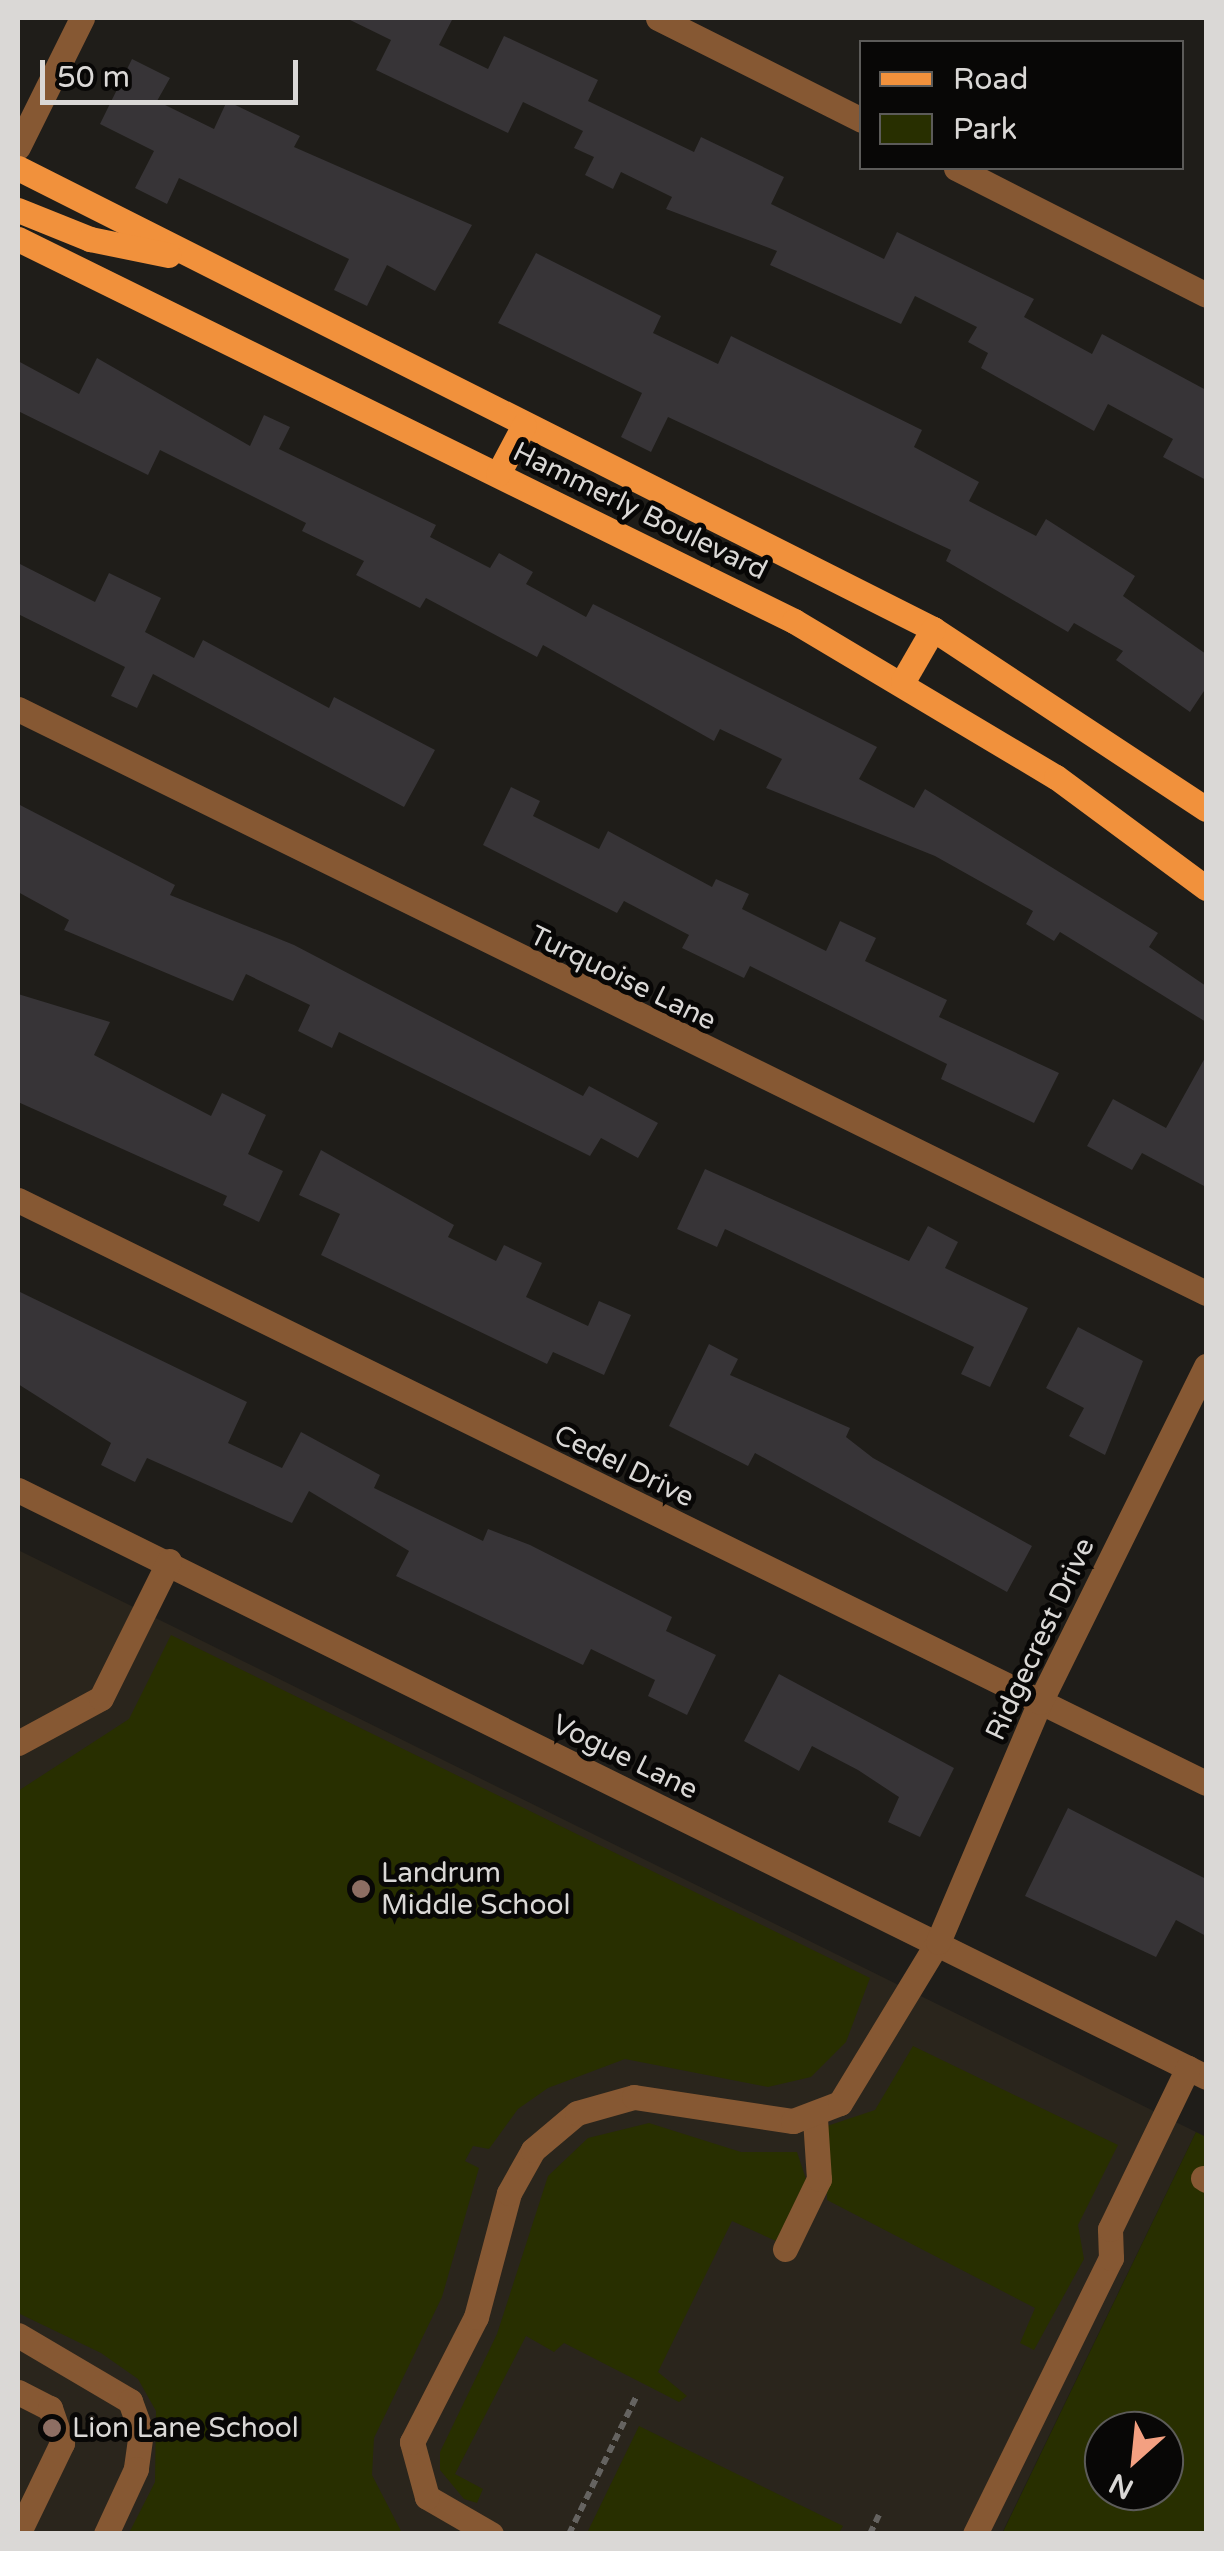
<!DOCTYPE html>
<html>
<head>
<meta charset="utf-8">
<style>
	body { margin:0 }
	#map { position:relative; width:1224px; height:2551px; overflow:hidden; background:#1f1d19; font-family:"Varela Round",sans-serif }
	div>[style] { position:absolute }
	.built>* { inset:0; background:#2a251c }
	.green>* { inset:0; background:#282f00 }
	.building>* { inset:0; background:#373437 }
	.path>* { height:6px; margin-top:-3px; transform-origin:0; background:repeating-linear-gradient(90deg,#656360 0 8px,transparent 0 13px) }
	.minor>* { height:25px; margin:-12.5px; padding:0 12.5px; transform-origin:12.5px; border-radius:12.5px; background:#865833 }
	.major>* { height:25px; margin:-12.5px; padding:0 12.5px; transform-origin:12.5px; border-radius:12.5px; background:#f1913c }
	.dots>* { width:28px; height:28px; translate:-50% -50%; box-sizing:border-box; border:5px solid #080706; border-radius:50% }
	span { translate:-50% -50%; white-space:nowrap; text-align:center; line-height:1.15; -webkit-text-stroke:10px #080706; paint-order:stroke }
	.street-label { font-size:28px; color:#dad8d6 }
	.poi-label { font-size:28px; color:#dad8d6 }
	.left { translate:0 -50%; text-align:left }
	.frame { position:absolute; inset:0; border:20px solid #dad8d6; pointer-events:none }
	.legend { position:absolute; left:859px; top:40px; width:325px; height:130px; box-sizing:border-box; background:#080706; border:2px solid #5c5b59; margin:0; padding:12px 18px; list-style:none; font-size:30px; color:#dad8d6 }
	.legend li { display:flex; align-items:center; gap:20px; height:50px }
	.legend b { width:50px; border:2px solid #5c5b59 }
	.north { position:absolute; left:1084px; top:2411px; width:100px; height:100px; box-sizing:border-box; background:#080706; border:2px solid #5c5b59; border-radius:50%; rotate:207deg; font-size:28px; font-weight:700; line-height:40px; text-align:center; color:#dad8d6 }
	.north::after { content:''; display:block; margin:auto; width:35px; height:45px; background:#f3a081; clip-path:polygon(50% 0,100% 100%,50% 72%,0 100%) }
	.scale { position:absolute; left:40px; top:60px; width:258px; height:45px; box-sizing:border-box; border:5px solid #dad8d6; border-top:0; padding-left:12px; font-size:30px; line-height:35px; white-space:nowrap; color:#dad8d6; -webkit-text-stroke:8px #080706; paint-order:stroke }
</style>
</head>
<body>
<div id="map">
	<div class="built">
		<div style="clip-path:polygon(18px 1550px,1196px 2132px,1002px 2533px,18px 2534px)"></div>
	</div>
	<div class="green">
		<div style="clip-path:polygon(171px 1635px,870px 1978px,846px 2042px,811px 2077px,768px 2087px,625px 2059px,548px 2088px,518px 2109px,489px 2149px,473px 2146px,465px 2161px,479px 2168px,442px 2297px,374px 2438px,372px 2475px,402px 2533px,129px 2533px,155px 2482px,156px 2411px,138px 2379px,101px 2353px,18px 2313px,18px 1791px,129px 1719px)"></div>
		<div style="clip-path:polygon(913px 2046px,1118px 2145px,1078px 2225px,1084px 2259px,1034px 2350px,1020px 2343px,1035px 2308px,827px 2200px,827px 2126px,875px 2110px)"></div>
		<div style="clip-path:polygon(649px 2123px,741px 2152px,797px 2152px,806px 2179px,776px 2241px,732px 2221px,658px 2372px,687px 2396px,679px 2402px,564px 2343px,554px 2352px,526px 2336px,455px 2474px,483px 2489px,477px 2503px,464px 2499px,440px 2470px,440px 2452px,497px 2334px,548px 2176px,588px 2138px)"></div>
		<div style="clip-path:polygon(evenodd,1196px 2132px,1206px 2137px,1206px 2533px,1002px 2534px,1196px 2132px,1104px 2431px,1164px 2431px,1164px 2491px,1104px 2491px,1104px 2431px)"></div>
		<div style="clip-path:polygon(639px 2426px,843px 2526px,839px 2533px,587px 2533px)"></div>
	</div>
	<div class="building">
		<div style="clip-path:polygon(346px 18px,453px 18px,439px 45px,488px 69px,504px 36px,598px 80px,588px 101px,694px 152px,701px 137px,784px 177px,771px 204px,884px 259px,897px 232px,1034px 299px,1024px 317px,1092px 354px,1102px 334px,1206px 390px,1206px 480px,1163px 457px,1173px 439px,1108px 404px,1094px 431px,981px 368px,988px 353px,968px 342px,977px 327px,915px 296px,901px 324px,770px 265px,777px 251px,666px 209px,672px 197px,621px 172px,613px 189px,585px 175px,594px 157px,574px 148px,583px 131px,523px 102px,508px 133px,376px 70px,391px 40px)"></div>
		<div style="clip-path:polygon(132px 59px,170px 78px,157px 101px,214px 129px,227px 101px,300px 136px,294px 147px,472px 225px,435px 291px,387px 265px,367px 306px,334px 290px,349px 259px,179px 178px,167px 204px,135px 188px,154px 151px,100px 124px)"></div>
		<div style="clip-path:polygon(536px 253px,661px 316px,653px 333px,718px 364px,731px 336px,922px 430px,914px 447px,979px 482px,969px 501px,1036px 536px,1046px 519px,1135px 576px,1123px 596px,1206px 654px,1206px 688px,1190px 712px,1116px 660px,1123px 651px,1074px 623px,1068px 632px,946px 561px,951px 550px,668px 417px,651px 452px,621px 437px,642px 393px,498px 323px)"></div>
		<div style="clip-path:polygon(97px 358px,250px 446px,264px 415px,290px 427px,279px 449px,436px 525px,430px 537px,490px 568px,499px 553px,533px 572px,526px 584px,586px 617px,593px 604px,877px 747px,859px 779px,914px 808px,925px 789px,1158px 933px,1149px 947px,1206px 986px,1206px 1022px,1060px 932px,1054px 941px,1026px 924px,1033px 911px,935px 856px,766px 788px,782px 759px,720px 729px,714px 741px,543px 645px,537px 657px,426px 598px,420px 608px,356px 575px,364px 561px,302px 531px,306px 523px,160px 450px,148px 475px,18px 411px,18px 361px,79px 394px)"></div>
		<div style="clip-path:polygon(18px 563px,95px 602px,109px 573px,161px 598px,145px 632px,194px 658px,203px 640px,329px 708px,334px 697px,435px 750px,404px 807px,153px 674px,137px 708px,111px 696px,125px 667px,18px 614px)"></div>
		<div style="clip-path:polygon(511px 787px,540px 801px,533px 816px,599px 849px,608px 831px,712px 887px,716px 879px,749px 894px,742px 909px,826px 951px,840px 921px,876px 938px,865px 961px,947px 1000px,939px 1017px,1059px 1073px,1034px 1123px,941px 1079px,947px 1064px,750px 966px,744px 978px,682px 948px,689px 935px,624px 901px,617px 913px,483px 845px)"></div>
		<div style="clip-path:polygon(18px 804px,175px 885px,170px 895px,294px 945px,583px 1096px,589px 1086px,658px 1123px,638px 1158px,601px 1138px,590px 1156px,339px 1032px,332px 1048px,298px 1031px,310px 1005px,246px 974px,233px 1001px,64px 930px,69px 920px,18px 892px)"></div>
		<div style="clip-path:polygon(18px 994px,110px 1022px,94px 1055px,211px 1116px,222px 1093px,266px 1115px,248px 1154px,283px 1171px,259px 1222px,223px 1205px,227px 1196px,18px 1102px)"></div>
		<div style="clip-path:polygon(1206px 1056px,1206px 1187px,1142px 1153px,1132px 1170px,1087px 1146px,1113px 1099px,1166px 1128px)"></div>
		<div style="clip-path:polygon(321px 1150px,454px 1225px,448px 1237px,496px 1261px,504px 1245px,542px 1263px,526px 1297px,588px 1326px,599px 1301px,631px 1315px,604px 1375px,553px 1352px,547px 1364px,321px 1255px,340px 1214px,299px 1195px)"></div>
		<div style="clip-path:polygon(705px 1169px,909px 1261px,928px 1226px,958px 1242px,945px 1268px,1028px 1308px,990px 1387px,961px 1374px,974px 1347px,725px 1229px,717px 1247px,677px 1229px)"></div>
		<div style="clip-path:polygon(18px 1291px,247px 1402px,228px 1443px,282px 1468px,301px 1432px,380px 1475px,374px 1488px,483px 1541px,488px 1529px,530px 1545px,672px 1617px,666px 1631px,716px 1655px,687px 1715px,648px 1696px,655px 1680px,591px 1649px,583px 1665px,396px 1576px,409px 1551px,309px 1491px,292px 1523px,147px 1458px,135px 1482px,101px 1465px,111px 1443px,18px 1384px)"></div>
		<div style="clip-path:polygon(1078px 1327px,1143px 1361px,1105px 1455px,1069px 1436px,1084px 1408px,1046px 1388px)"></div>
		<div style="clip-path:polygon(709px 1344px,738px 1359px,730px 1375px,850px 1428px,846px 1437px,873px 1458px,1032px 1546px,1007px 1592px,755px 1453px,748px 1466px,669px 1426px)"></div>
		<div style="clip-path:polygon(779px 1674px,954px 1768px,920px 1837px,888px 1822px,899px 1797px,858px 1770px,812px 1746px,799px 1771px,744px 1741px)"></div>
		<div style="clip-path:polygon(1068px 1808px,1206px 1879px,1206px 1936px,1176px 1920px,1156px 1957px,1025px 1896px)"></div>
	</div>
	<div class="path">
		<div style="left:569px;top:2534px;width:155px;rotate:-63.9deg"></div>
		<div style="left:870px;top:2534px;width:21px;rotate:-65deg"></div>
	</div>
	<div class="minor">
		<div style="left:658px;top:18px;width:228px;rotate:26.6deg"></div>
		<div style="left:18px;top:147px;width:144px;rotate:-63.6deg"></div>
		<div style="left:956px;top:168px;width:280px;rotate:26.9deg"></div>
		<div style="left:18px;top:709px;width:1324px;rotate:26.18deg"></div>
		<div style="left:18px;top:1200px;width:1323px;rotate:26.14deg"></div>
		<div style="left:18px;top:1490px;width:1325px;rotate:26.29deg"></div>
		<div style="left:18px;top:1743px;width:94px;rotate:-28.5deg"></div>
		<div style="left:101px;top:1698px;width:153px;rotate:-63.6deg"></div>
		<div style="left:1203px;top:2178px;width:4px;rotate:34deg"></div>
		<div style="left:785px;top:2249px;width:78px;rotate:-64.1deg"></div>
		<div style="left:819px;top:2179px;width:60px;rotate:-93.8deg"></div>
		<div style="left:18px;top:2335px;width:130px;rotate:30.5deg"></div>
		<div style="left:130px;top:2401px;width:33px;rotate:70deg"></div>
		<div style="left:141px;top:2432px;width:37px;rotate:98deg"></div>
		<div style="left:136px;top:2469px;width:72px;rotate:114.8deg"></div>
		<div style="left:18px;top:2392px;width:36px;rotate:27deg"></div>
		<div style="left:50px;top:2408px;width:37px;rotate:71deg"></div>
		<div style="left:62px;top:2443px;width:101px;rotate:115.8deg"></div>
		<div style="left:491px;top:2534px;width:74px;rotate:-150deg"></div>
		<div style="left:427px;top:2497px;width:57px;rotate:-105.3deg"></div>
		<div style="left:412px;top:2442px;width:140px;rotate:-62.9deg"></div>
		<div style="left:476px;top:2317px;width:128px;rotate:-75.1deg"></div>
		<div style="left:509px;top:2193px;width:49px;rotate:-60.8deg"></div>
		<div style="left:533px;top:2150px;width:57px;rotate:-40.1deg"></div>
		<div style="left:577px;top:2113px;width:59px;rotate:-15.7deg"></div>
		<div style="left:634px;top:2097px;width:161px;rotate:8.6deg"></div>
		<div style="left:793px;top:2121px;width:50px;rotate:-21deg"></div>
		<div style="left:840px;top:2103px;width:188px;rotate:-58.7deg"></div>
		<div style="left:938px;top:1942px;width:261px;rotate:-67deg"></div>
		<div style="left:1040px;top:1702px;width:375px;rotate:-63.7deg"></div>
		<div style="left:975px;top:2534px;width:308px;rotate:-63.8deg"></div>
		<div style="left:1111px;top:2258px;width:29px;rotate:-92deg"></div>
		<div style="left:1110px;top:2229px;width:179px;rotate:-64.2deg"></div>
	</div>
	<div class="major">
		<div style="left:18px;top:168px;width:1025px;rotate:26.74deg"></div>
		<div style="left:933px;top:629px;width:327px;rotate:33.4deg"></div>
		<div style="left:18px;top:210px;width:78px;rotate:21.9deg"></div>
		<div style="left:90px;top:239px;width:80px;rotate:11.6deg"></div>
		<div style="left:18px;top:239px;width:865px;rotate:26.21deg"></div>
		<div style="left:794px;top:621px;width:305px;rotate:30.8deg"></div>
		<div style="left:1056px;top:777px;width:187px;rotate:36.5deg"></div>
		<div style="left:498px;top:474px;width:55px;rotate:-62deg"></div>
		<div style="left:903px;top:681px;width:60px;rotate:-60deg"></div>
	</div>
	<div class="dots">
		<div style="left:361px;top:1889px;background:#8d6e63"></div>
		<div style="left:52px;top:2428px;background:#8d6e63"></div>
	</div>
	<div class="street-label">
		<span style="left:640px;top:511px;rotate:26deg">Hammerly Boulevard</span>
		<span style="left:623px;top:978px;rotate:26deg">Turquoise Lane</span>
		<span style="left:624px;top:1466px;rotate:26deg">Cedel Drive</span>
		<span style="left:1040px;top:1639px;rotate:-65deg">Ridgecrest Drive</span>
		<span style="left:625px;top:1757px;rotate:26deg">Vogue Lane</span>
	</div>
	<div class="poi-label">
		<span class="left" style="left:381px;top:1889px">Landrum<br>Middle School</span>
		<span class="left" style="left:72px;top:2428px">Lion Lane School</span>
	</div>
	<div class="frame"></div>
	<ul class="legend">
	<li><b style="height:12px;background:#f1913c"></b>Road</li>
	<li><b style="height:28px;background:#282f00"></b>Park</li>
	</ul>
	<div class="north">N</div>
	<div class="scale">50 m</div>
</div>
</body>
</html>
